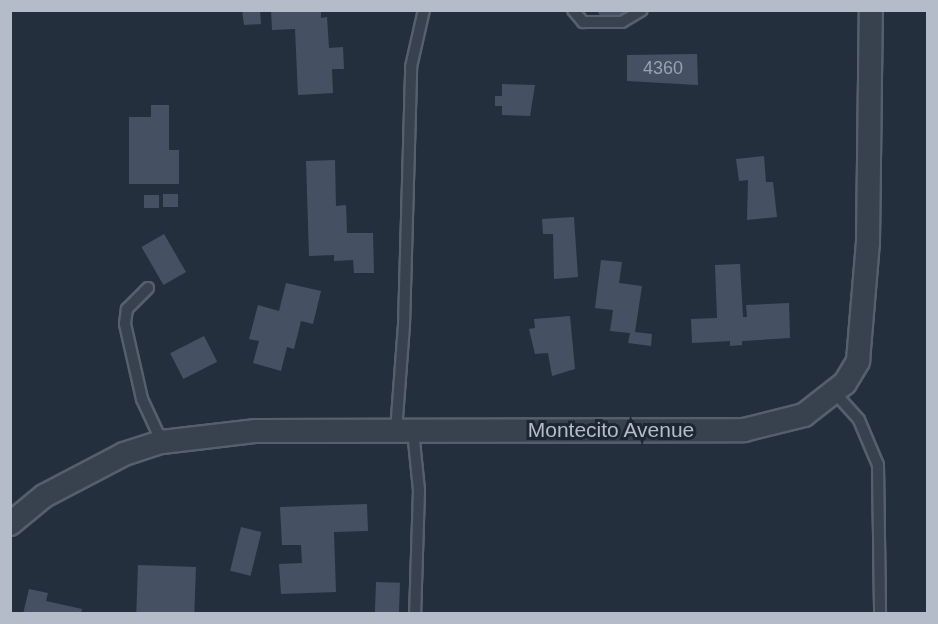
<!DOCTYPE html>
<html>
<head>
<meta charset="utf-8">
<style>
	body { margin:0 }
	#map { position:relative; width:938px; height:624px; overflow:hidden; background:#242f3e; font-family:Arial,sans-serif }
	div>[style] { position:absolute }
	.building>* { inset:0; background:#455162; transform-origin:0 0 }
	.roads { filter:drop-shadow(2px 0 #565f6c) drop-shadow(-2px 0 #565f6c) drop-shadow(0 2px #565f6c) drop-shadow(0 -2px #565f6c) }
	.service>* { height:10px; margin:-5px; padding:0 5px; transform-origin:5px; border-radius:5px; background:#38414e }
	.minor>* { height:22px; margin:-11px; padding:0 11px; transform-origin:11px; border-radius:11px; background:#38414e }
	span { translate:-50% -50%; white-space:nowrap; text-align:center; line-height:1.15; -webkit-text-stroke:6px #1d2633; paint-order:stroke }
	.number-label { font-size:18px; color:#98a1af }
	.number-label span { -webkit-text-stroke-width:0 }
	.street-label { font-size:21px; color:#b4bcc9 }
	.frame { position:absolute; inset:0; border:12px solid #b4bcc9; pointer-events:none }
</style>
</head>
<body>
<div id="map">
	<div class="building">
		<div style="clip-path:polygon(242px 10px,260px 10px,261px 24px,244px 25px)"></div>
		<div style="clip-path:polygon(271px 10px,321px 10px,321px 18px,327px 17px,329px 48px,343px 47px,344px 69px,332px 69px,333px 93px,298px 95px,295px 29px,272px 30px)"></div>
		<div style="clip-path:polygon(597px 10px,631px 10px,631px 13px,626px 13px,626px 17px,611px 18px,600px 16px)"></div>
		<div style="clip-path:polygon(697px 54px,698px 85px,627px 81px,627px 55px)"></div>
		<div style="clip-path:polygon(502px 84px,535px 85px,530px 116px,502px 115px,502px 106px,495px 106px,495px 96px,502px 96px)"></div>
		<div style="clip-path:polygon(151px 105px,169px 105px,169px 150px,179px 150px,179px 184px,129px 184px,129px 117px,151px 117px)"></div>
		<div style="clip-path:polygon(764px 156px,766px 182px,773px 182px,777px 217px,747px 220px,748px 180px,739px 181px,736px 159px)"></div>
		<div style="clip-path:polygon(335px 160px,336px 206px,346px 205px,347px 233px,373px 233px,374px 273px,354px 273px,353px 260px,334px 261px,334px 255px,309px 256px,306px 161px)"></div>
		<div style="left:163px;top:194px;width:15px;height:13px"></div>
		<div style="left:144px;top:195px;width:15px;height:13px"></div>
		<div style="clip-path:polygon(574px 217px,578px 277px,554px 279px,553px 234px,543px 234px,542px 219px)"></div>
		<div style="left:164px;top:234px;width:44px;height:26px;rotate:60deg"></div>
		<div style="clip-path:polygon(601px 260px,622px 262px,619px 283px,642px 286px,635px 332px,652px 334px,651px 346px,628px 343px,630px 333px,610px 331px,613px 310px,595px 308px)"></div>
		<div style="clip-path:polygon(740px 264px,743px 317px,747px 317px,746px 305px,789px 303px,790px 338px,742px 341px,742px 345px,730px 346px,730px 341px,692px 343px,691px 319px,717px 318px,715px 265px)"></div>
		<div style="clip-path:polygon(286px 283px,321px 291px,313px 324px,301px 321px,294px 349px,287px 347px,281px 371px,253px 363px,259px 341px,249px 339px,258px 305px,279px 311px)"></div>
		<div style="clip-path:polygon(570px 316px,575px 369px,552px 376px,548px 353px,535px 354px,529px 329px,535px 328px,534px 319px)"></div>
		<div style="left:204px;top:336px;width:29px;height:38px;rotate:63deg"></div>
		<div style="clip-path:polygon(367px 504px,368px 531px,334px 532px,336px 592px,281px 594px,279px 564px,302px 563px,301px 545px,282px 545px,280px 507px)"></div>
		<div style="left:241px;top:527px;width:21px;height:45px;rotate:14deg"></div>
		<div style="left:138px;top:565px;width:58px;height:49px;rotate:2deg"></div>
		<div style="left:376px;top:582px;width:24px;height:31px;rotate:2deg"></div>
		<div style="clip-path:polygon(29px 589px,48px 593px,46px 601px,82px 609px,81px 614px,23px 614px)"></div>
	</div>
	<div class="roads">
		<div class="service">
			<div style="left:573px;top:10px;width:16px;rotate:50deg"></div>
			<div style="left:583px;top:22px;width:39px"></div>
			<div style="left:622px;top:22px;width:23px;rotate:-31deg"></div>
			<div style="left:148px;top:288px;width:30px;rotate:135deg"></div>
			<div style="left:127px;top:309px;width:15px;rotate:98deg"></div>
			<div style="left:125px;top:324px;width:77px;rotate:77.2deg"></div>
			<div style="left:142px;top:399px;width:47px;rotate:65.1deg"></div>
			<div style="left:835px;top:393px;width:36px;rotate:48deg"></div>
			<div style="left:859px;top:420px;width:49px;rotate:67.1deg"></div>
			<div style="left:878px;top:465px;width:149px;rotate:89.2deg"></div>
			<div style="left:396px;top:431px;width:106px;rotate:-85.7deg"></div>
			<div style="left:404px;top:325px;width:258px;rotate:-88.4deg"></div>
			<div style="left:411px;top:67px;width:58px;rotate:-77.2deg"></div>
			<div style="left:413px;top:431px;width:59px;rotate:84.2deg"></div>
			<div style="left:419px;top:490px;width:124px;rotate:91.8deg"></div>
		</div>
		<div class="minor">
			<div style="left:10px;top:524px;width:44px;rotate:-39.5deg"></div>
			<div style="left:44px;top:496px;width:90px;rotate:-27.7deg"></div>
			<div style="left:124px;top:454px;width:40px;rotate:-18deg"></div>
			<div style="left:162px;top:442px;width:95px;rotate:-6.7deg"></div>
			<div style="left:256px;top:431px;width:488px;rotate:-0.1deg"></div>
			<div style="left:744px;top:430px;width:62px;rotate:-14deg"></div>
			<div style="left:804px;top:415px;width:52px;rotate:-38deg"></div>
			<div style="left:845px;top:383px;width:26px;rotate:-59deg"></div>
			<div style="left:858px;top:361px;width:119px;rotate:-85.2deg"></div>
			<div style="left:868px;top:242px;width:232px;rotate:-89.3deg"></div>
		</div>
	</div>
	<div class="number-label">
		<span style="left:663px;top:68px">4360</span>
	</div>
	<div class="street-label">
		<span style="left:611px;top:430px">Montecito Avenue</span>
	</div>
	<div class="frame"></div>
</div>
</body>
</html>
